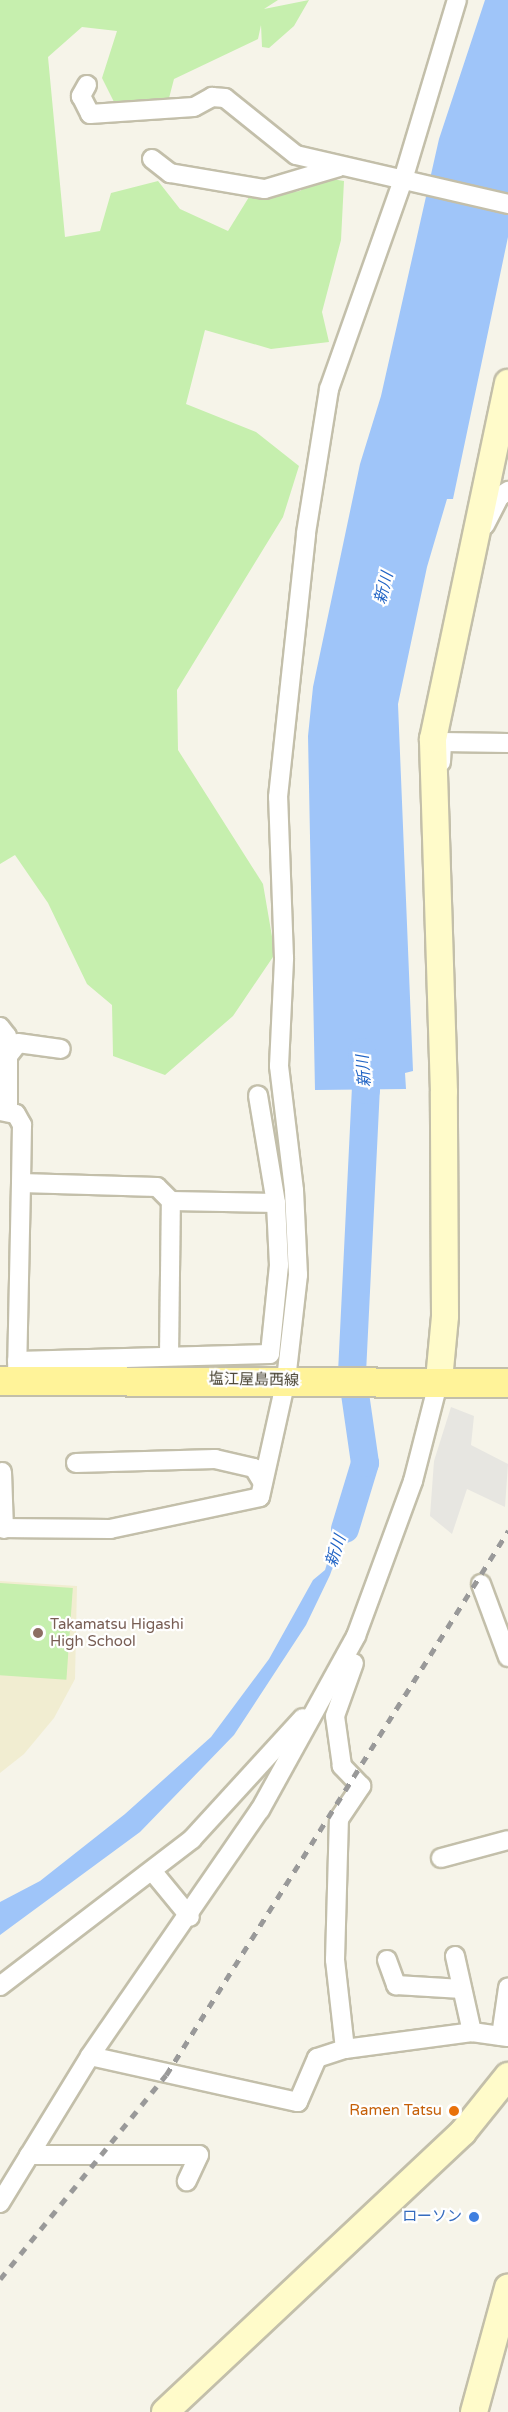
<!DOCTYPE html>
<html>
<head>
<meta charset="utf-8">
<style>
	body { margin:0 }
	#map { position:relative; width:508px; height:2412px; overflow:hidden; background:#f6f4e9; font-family:"Varela Round","Noto Sans JP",sans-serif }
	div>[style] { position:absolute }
	.education>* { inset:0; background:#f1edd1 }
	.green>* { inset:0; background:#c6efae; transform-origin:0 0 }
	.parking>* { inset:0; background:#e7e6e1 }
	.water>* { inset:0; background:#9fc5f9 }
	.river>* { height:28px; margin:-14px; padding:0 14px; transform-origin:14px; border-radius:14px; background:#9fc5f9 }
	.roads { filter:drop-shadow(2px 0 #c3bfaa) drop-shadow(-2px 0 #c3bfaa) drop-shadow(0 2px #c3bfaa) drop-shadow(0 -2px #c3bfaa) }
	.street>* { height:18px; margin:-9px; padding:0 9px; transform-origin:9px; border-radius:9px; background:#fff }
	.secondary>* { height:26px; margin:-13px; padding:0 13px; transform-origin:13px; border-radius:13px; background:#fffbca }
	.primary>* { height:28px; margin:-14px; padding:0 14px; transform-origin:14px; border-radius:14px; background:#fff399 }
	.rail>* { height:4.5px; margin-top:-2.25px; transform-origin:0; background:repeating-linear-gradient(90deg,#999 0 8px,transparent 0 16px) }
	.dots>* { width:16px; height:16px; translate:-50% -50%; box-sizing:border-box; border:3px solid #fff; border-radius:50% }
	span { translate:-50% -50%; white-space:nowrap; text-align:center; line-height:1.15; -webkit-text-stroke:4.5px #fff; paint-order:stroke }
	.street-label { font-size:15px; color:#4b4636 }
	.education-label { font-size:15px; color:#785e54 }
	.left { translate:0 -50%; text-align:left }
	.food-label { font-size:15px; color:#c56008 }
	.right { translate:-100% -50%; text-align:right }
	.shop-label { font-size:15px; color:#366cbe }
	.water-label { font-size:16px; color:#2164c5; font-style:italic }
</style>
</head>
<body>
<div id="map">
	<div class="education">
		<div style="clip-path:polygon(0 1581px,77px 1586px,75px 1679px,54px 1718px,24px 1754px,0 1773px)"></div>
	</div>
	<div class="green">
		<div style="clip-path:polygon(0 0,278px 0,264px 9px,309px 0,294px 26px,269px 48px,262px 47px,261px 25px,258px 39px,174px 79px,168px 102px,118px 110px,102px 78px,117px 31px,82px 27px,48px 57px,65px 237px,100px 231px,111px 193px,158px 181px,180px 209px,228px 231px,249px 197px,300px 191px,320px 177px,344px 181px,341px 240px,322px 312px,329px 342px,271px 349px,205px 330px,186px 404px,256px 432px,299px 466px,283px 517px,177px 690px,178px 750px,263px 884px,275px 954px,233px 1016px,165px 1075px,113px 1056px,112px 1005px,87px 984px,48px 903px,15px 855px,0 864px)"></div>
		<div style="left:0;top:1583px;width:73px;height:92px;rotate:4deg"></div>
	</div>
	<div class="parking">
		<div style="clip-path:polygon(451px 1407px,474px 1416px,471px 1445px,508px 1464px,505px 1507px,467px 1489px,452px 1534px,430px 1516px,434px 1461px)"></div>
	</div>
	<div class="water">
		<div style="clip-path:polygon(485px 0,508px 0,508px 237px,453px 499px,447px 499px,427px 567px,398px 704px,413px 1071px,405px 1073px,406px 1089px,315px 1090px,308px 736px,313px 687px,360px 464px,381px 396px,439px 139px)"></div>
		<div style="clip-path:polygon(351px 1487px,358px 1497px,330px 1575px,306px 1625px,234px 1735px,140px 1832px,0 1935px,0 1902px,40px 1881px,125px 1814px,211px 1737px,269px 1659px,313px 1580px,325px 1570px)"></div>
	</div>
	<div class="river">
		<div style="left:345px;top:1529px;width:69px;rotate:-73.1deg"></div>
		<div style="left:365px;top:1463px;width:91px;rotate:-98.2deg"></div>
		<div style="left:352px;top:1373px;width:283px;rotate:-87.2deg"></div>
		<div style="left:366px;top:1090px;width:38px;rotate:-96deg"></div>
	</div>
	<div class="roads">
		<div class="street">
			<div style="left:87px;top:85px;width:13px;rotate:119deg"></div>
			<div style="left:81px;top:96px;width:20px;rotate:63deg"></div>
			<div style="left:90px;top:114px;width:104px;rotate:-3.9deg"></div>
			<div style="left:194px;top:107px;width:21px;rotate:-29deg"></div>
			<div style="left:212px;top:97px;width:13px;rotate:4deg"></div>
			<div style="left:225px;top:98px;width:91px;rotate:38.8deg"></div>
			<div style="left:296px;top:155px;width:218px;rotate:13deg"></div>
			<div style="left:152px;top:159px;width:23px;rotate:38deg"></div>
			<div style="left:170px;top:173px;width:96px;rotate:9.6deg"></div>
			<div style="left:265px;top:189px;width:77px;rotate:-16.6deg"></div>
			<div style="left:485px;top:525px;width:31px;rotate:-63deg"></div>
			<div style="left:499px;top:497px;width:11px;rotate:-34deg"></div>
			<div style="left:441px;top:762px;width:20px;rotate:-87deg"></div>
			<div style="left:442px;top:742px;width:66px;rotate:0.9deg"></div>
			<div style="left:0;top:1027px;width:11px;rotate:52deg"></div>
			<div style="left:7px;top:1036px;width:20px;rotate:87deg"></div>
			<div style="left:0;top:1111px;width:16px;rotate:11deg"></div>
			<div style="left:16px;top:1114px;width:13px;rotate:61deg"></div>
			<div style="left:22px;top:1125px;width:58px;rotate:91deg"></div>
			<div style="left:8px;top:1111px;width:55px;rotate:-90deg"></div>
			<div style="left:8px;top:1056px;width:16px;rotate:-52deg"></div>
			<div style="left:18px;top:1043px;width:43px;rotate:7.9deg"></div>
			<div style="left:169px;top:1356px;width:155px;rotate:-89.3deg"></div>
			<div style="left:17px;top:1361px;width:253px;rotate:-1.6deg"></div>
			<div style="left:270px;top:1354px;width:89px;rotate:-84.2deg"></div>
			<div style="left:279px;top:1265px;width:62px;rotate:-92.8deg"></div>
			<div style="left:276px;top:1203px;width:109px;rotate:-99.5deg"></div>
			<div style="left:17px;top:1374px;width:191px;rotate:-88.8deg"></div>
			<div style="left:21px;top:1183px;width:136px;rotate:1.7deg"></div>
			<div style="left:157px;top:1187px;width:20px;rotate:45deg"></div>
			<div style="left:171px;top:1201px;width:105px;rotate:1.1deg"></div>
			<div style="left:76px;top:1463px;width:139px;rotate:-1.6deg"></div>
			<div style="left:215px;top:1459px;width:40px;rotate:13deg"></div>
			<div style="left:254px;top:1468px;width:17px;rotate:59deg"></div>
			<div style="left:2px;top:1472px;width:57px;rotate:88deg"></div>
			<div style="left:0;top:1528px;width:110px;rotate:0.5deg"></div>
			<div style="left:110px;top:1529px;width:153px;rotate:-12deg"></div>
			<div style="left:260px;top:1497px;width:120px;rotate:-77.5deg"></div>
			<div style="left:286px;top:1380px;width:106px;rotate:-83.5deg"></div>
			<div style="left:298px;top:1275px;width:85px;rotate:-92.7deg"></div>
			<div style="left:294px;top:1190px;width:125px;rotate:-96.9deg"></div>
			<div style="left:279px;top:1066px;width:108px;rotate:-87.3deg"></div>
			<div style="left:284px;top:958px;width:161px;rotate:-92.1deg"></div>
			<div style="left:278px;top:797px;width:265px;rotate:-83.9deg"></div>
			<div style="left:306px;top:533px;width:146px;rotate:-80.9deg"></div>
			<div style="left:329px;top:389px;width:219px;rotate:-70.5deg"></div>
			<div style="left:402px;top:183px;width:191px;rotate:-73.3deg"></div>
			<div style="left:481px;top:1584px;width:78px;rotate:69.7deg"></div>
			<div style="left:441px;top:1858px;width:69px;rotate:-15deg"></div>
			<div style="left:153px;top:1872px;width:58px;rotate:50.6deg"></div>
			<div style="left:455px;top:1956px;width:78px;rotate:77.4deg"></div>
			<div style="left:387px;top:1960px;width:27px;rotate:70deg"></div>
			<div style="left:396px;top:1985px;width:66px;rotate:3.5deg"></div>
			<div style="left:0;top:1986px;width:242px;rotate:-37.4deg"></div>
			<div style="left:192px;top:1839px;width:164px;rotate:-47.5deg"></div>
			<div style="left:501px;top:2036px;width:49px;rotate:-81.7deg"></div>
			<div style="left:345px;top:2049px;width:90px;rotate:-96.4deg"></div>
			<div style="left:335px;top:1960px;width:141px;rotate:-88.4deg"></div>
			<div style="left:339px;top:1819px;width:40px;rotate:-56deg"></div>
			<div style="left:361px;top:1786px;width:28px;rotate:-134deg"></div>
			<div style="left:342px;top:1766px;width:50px;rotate:-98deg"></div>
			<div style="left:335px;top:1716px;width:56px;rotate:-70.3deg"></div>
			<div style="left:90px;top:2056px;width:213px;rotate:12.5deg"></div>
			<div style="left:298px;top:2102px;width:48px;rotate:-66.6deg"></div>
			<div style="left:317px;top:2058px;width:29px;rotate:-18deg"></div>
			<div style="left:345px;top:2049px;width:128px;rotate:-7.6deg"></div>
			<div style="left:472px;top:2032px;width:36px;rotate:8deg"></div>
			<div style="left:29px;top:2155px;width:170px"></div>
			<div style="left:199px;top:2155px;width:29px;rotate:115deg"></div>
			<div style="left:0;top:2203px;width:172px;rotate:-58.5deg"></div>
			<div style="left:90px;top:2056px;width:299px;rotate:-55.4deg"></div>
			<div style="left:260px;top:1810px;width:199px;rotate:-61.1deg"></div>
			<div style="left:356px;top:1636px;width:165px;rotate:-69.8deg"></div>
			<div style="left:413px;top:1481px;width:104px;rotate:-75.6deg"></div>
		</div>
		<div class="secondary">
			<div style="left:439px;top:1380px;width:64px;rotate:-84.6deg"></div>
			<div style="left:445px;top:1316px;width:224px;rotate:-90.3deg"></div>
			<div style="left:444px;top:1092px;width:353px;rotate:-91.8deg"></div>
			<div style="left:433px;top:739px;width:364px;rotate:-78.1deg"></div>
			<div style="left:165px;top:2412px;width:409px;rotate:-43.2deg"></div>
			<div style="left:463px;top:2132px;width:72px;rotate:-51.2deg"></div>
			<div style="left:474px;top:2412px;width:129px;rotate:-74.7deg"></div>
		</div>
		<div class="primary">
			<div style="left:0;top:1381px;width:508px;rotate:0.23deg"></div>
		</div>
	</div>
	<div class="rail">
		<div style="left:0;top:2279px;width:263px;rotate:-50.9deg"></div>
		<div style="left:166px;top:2075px;width:643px;rotate:-57.84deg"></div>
	</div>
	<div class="dots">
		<div style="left:38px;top:1633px;background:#8d6e63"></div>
		<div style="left:454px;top:2111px;background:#e8710a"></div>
		<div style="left:474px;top:2217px;background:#3f7fe0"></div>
	</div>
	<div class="street-label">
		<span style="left:254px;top:1380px;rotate:1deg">塩江屋島西線</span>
	</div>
	<div class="education-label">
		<span class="left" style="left:50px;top:1633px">Takamatsu Higashi<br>High School</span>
	</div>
	<div class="food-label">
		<span class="right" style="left:442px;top:2111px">Ramen Tatsu</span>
	</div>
	<div class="shop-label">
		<span class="right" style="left:462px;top:2217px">ローソン</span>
	</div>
	<div class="water-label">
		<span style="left:384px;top:588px;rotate:-76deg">新川</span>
		<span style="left:364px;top:1071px;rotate:-94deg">新川</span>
		<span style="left:336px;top:1551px;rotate:-72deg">新川</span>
	</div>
</div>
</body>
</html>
